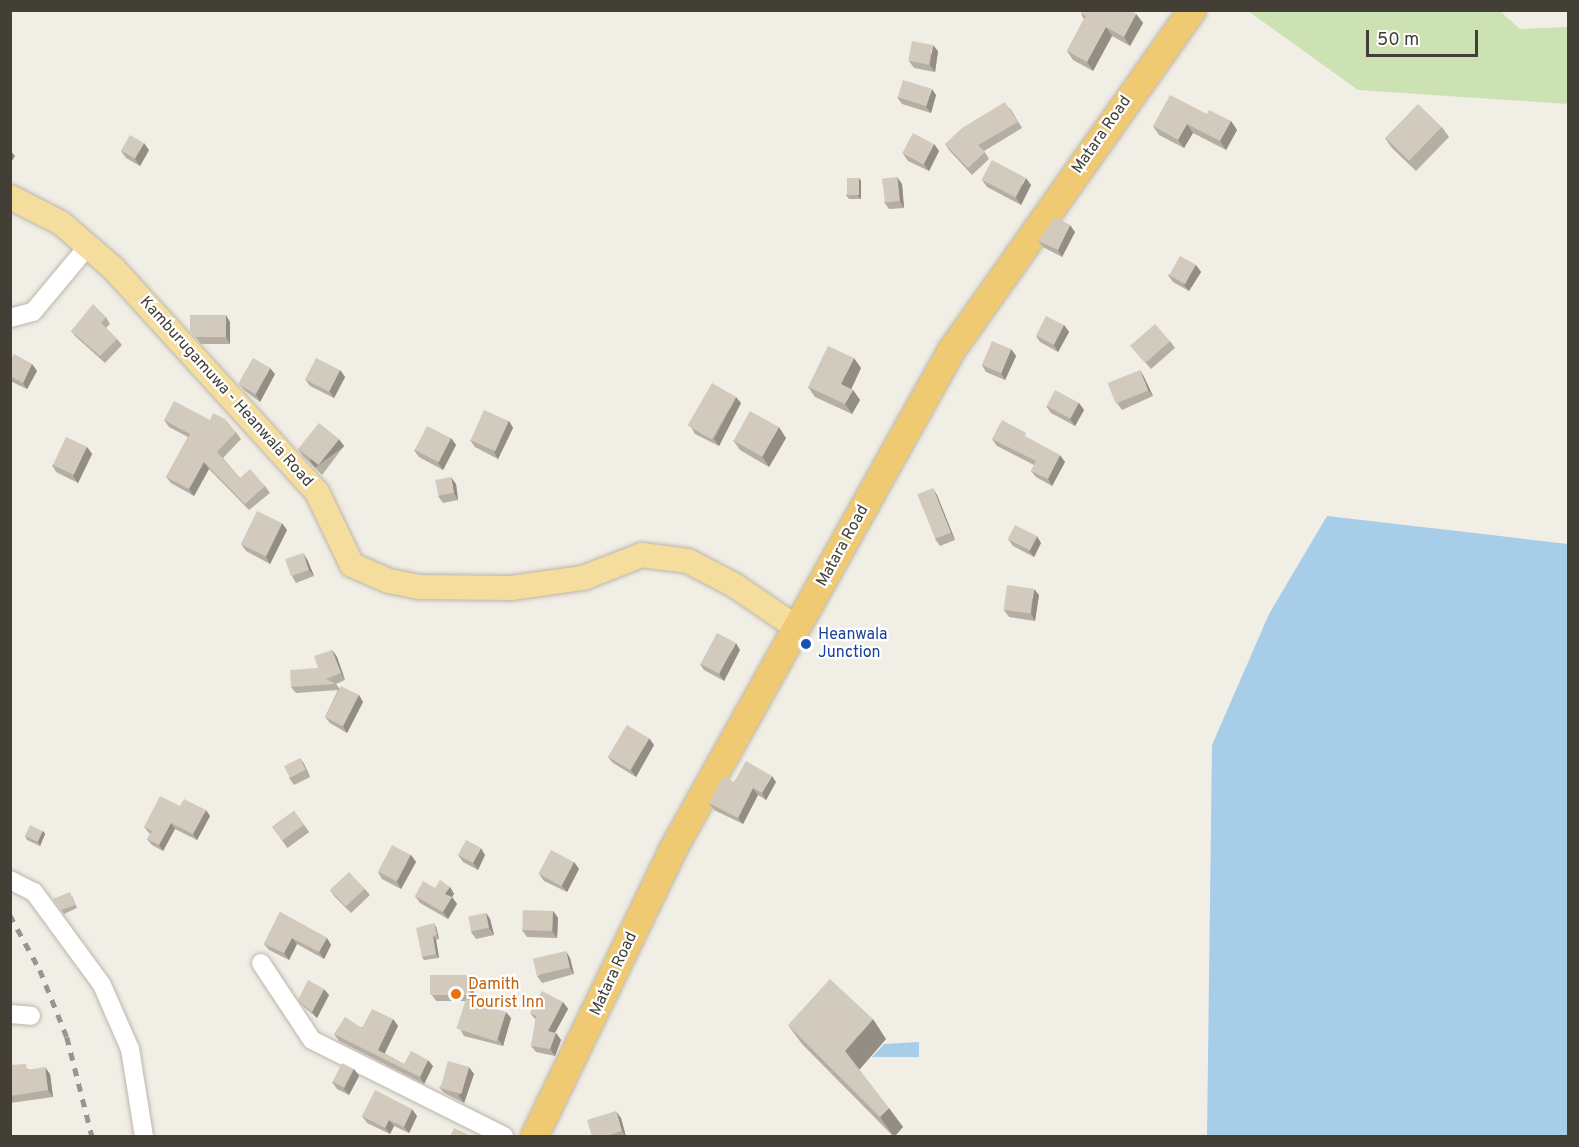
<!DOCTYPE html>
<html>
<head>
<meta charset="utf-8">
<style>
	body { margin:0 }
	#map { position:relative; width:1579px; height:1147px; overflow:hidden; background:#f1eee6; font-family:Overpass,sans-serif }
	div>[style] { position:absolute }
	.green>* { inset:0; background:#cce2b3 }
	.water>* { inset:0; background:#a8cde9 }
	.roads { filter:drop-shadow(0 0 2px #bcb6aa) drop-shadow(0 0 2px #bcb6aa) }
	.minor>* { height:18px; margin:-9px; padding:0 9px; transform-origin:9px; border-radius:9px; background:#fff }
	.major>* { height:24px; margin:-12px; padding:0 12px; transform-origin:12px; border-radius:12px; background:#f4dd9d }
	.highway>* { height:27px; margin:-13.5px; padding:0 13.5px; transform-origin:13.5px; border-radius:13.5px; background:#f0c973 }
	.rail>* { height:4.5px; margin-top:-2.25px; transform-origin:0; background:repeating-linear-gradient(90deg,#959595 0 8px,transparent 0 16px) }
	.wall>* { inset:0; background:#b5aea3; transform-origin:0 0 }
	.shaded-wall>* { inset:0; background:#938d84; transform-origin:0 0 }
	.building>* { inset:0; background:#d2cabd; transform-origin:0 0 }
	.dots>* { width:16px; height:16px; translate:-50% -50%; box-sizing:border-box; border:3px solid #fff; border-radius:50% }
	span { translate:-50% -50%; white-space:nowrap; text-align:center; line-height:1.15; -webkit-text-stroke:4.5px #fff; paint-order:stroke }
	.street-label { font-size:16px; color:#443f36 }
	.transit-label { font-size:16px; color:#164399 }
	.left { translate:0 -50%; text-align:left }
	.food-label { font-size:16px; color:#c56008 }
	.frame { position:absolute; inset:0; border:12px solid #443f36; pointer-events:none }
	.scale { position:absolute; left:1366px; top:30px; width:112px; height:27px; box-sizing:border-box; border:3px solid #443f36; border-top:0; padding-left:8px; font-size:18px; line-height:21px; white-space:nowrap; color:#443f36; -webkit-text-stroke:4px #fff; paint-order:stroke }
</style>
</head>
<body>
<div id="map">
	<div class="green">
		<div style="clip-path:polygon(1248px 11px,1500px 11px,1520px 29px,1568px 27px,1568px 104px,1358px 90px)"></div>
	</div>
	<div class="water">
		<div style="clip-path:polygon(1327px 516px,1568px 544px,1568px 1136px,1207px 1136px,1212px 745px,1269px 614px)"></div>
		<div style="clip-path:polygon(919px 1042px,919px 1057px,872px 1057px,884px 1044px)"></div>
	</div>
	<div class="roads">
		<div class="minor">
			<div style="left:10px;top:318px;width:24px;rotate:-15deg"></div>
			<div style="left:33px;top:312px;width:86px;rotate:-50.2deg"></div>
			<div style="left:10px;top:880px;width:27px;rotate:27deg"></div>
			<div style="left:34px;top:892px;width:115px;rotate:53.8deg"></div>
			<div style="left:102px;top:985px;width:70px;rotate:66.4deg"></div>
			<div style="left:130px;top:1049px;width:88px;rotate:80.9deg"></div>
			<div style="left:261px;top:963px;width:92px;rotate:56.5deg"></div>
			<div style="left:312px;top:1040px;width:215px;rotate:26.6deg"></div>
			<div style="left:10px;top:1014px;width:21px;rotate:5deg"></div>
		</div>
		<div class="major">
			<div style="left:10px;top:197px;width:57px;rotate:27deg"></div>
			<div style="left:61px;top:223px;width:69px;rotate:40.9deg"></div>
			<div style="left:113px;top:268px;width:303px;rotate:47.7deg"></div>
			<div style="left:317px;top:492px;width:81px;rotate:64.4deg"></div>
			<div style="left:352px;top:565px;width:40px;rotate:23.4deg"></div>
			<div style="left:389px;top:581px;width:31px;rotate:11deg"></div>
			<div style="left:419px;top:587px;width:92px;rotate:0.6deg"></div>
			<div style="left:511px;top:588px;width:73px;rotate:-7.9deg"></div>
			<div style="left:583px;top:578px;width:63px;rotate:-21.3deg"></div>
			<div style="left:642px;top:555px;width:46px;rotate:7.4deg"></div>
			<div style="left:688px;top:561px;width:52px;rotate:27.6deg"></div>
			<div style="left:734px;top:585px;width:76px;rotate:34.3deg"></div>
		</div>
		<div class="highway">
			<div style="left:534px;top:1136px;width:320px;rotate:-64.2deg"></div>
			<div style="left:673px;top:848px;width:570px;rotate:-60.83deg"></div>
			<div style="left:951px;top:350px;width:417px;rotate:-54.7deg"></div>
		</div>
	</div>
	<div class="rail">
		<div style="left:10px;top:915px;width:63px;rotate:61.4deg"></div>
		<div style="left:40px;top:970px;width:72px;rotate:68.1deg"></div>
		<div style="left:67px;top:1037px;width:102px;rotate:75.8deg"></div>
	</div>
	<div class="wall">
		<div style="clip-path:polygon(1081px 14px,1136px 14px,1143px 23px,1130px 46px,1112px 36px,1093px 71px,1073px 60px,1067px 51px,1084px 19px)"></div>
		<div style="clip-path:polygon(938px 51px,935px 72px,914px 68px,909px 61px)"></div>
		<div style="clip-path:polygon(936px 95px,931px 113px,902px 104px,897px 97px)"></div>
		<div style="clip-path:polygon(1010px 108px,1022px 128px,984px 151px,989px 159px,972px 175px,949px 150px,945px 144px)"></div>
		<div style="clip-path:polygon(1207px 114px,1231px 121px,1237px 130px,1226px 150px,1193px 133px,1184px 148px,1159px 135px,1153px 126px)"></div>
		<div style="clip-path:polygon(1442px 127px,1449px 137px,1416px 171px,1392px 148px,1385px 138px)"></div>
		<div style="clip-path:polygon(934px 144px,939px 151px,929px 171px,908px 161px,903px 154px)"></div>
		<div style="clip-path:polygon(149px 150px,140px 166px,126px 158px,121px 151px)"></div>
		<div style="clip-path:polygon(859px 178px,861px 181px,861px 199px,849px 199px,846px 195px)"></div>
		<div style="clip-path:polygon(982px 180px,1031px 185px,1021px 205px,987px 187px)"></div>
		<div style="clip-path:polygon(902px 184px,904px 208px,889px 209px,884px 202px)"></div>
		<div style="clip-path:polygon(1075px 232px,1062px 257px,1043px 247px,1038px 241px)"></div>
		<div style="clip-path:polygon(1196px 265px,1201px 272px,1189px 291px,1173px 282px,1168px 275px)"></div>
		<div style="clip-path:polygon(106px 317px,110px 324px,106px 328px,117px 339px,122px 345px,105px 363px,76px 337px,71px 331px)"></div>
		<div style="clip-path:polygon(230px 322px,230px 344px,201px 344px,190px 330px)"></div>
		<div style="clip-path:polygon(1064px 325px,1069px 332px,1058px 352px,1040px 342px,1036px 336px)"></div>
		<div style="clip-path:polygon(1170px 341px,1175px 348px,1151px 369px,1130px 345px)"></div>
		<div style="clip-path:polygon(1011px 349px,1016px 356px,1005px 380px,986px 372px,982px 365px)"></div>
		<div style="clip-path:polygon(10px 360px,32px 364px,37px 371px,27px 389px,10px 381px)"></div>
		<div style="clip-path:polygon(861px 368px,851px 389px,853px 390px,860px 400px,852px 414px,815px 397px,808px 387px)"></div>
		<div style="clip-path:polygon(340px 370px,345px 377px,334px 398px,310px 386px,305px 379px)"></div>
		<div style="clip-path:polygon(1140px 370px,1144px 377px,1153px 396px,1122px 410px,1117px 403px)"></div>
		<div style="clip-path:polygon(275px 374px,260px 402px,244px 390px,239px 384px)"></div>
		<div style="clip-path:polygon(741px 403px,719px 446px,695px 434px,691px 427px)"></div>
		<div style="clip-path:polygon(1079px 403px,1084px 410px,1075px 426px,1051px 413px,1046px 406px)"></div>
		<div style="clip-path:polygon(164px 420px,210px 420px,236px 432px,241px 439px,223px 458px,240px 478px,265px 486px,270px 493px,249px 510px,209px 469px,194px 496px,171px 483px,166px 477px,188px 437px,169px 427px)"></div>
		<div style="clip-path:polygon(509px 421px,513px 428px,498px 459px,475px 447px,470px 440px)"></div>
		<div style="clip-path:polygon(451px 438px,456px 445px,443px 470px,419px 457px,414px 450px)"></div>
		<div style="clip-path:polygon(786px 438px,769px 467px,740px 450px,733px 440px)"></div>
		<div style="clip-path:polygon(992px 439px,1031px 440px,1065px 462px,1052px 486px,1036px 477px,1031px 471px,1034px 465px,997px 446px)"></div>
		<div style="clip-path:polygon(344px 446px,322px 475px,303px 456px,298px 449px)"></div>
		<div style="clip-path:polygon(87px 447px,92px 454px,78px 483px,56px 472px,52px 465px)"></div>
		<div style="clip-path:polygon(456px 484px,458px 500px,443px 503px,438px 496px)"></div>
		<div style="clip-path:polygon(937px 495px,955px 540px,940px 546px,935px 539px)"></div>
		<div style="clip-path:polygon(287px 530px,270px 564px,246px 551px,241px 544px)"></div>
		<div style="clip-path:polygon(1008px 539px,1041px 543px,1034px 557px,1013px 546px)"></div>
		<div style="clip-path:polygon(307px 559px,314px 576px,296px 583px,292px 576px)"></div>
		<div style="clip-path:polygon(1039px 595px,1035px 621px,1009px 617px,1004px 610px)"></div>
		<div style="clip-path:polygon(332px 650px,337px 657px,345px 680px,336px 684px,339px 688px,359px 695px,363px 702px,347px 733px,330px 723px,325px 717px,338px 690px,296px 693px,291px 687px,318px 668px)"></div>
		<div style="clip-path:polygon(740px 650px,724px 681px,704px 670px,700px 664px)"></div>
		<div style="clip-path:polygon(654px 745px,636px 777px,613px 763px,608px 757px)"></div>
		<div style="clip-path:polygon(300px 758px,304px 764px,310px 777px,294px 785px,289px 778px)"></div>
		<div style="clip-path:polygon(734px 782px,776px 782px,766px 800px,758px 795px,743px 824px,714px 810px,709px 803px)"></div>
		<div style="clip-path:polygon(180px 806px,210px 816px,197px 840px,175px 829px,163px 851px,152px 845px,147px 839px,150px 834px,144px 827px)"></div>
		<div style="left:294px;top:811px;width:26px;height:27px;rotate:54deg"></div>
		<div style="clip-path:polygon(43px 831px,45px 834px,40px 846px,27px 840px,25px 836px)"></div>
		<div style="clip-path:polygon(411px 855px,416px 862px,401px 889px,382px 879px,378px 872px)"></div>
		<div style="clip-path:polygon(458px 855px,485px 855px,478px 870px,463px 862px)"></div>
		<div style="clip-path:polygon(574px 862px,579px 869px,567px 892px,544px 881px,539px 874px)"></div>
		<div style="clip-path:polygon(450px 887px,454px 894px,452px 897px,457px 904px,448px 919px,420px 903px,415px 896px,435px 888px)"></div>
		<div style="clip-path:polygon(365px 889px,370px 895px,351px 913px,335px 897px,330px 890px)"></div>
		<div style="clip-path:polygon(72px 896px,77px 908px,64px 914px,53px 899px)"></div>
		<div style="clip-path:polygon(553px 911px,558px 918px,557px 938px,527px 937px,522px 930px)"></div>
		<div style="clip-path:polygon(280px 912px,327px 938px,331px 945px,324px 959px,297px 944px,289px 960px,269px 950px,264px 944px)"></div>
		<div style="clip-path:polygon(486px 913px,490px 919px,494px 935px,476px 939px,471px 932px)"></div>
		<div style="clip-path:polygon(436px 927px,439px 939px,436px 940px,439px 958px,424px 960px,422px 957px)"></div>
		<div style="clip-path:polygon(570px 958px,574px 974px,542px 983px,537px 976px)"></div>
		<div style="clip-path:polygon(474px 981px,474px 1001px,473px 1001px,511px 1018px,503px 1046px,464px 1036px,460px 1029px,466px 1001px,436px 1001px,432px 995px)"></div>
		<div style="clip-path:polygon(329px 995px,317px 1018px,303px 1006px,298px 1000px)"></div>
		<div style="clip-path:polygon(563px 1002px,568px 1009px,555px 1033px,556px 1033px,561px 1040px,555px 1056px,536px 1052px,531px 1046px,536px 1020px,530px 1013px)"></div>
		<div style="clip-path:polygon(393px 1019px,398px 1026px,384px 1053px,404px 1064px,433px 1066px,424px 1084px,339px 1041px,334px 1034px)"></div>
		<div style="clip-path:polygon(788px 1025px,886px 1039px,859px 1070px,903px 1127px,894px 1137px,802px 1044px)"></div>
		<div style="clip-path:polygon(10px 1065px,50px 1074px,53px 1097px,10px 1103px)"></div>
		<div style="clip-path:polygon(354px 1069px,359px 1076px,349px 1095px,337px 1089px,332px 1082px)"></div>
		<div style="clip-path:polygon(474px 1074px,464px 1103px,444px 1093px,439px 1087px)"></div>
		<div style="clip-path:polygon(362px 1116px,417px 1116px,409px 1133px,394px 1126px,390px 1134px,367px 1123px)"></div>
		<div style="clip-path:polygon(621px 1118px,626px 1137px,592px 1137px)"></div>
	</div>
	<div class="shaded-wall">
		<div style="clip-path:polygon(1136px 14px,1143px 23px,1130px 46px,1124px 37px)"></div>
		<div style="clip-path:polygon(1106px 27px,1112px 36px,1093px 71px,1087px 62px)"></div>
		<div style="clip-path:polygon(933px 45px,938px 51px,935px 72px,930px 65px)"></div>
		<div style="clip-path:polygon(932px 89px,936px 95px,931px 113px,926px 107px)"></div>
		<div style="clip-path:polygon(1231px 121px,1237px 130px,1226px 150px,1220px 141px)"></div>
		<div style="clip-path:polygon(1187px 124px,1193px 133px,1184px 148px,1178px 140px)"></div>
		<div style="clip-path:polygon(144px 143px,149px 150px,140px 166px,135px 159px)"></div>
		<div style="clip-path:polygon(934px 144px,939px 151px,929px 171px,924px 164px)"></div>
		<div style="clip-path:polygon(10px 150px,15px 156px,10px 164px)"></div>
		<div style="clip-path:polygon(897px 177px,902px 184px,904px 208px,900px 201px)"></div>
		<div style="clip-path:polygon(859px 178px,861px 181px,861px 199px,858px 196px)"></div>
		<div style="clip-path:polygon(1026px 178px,1031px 185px,1021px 205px,1016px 198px)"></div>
		<div style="clip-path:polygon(1070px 225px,1075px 232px,1062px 257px,1058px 250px)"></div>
		<div style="clip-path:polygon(1196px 265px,1201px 272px,1189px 291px,1184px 285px)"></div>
		<div style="clip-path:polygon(226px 315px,230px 322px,230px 344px,226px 337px)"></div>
		<div style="clip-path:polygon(1064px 325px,1069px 332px,1058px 352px,1054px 345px)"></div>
		<div style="clip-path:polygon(1011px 349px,1016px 356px,1005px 380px,1001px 373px)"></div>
		<div style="clip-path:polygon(854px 358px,861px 368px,849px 394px,841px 384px)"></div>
		<div style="clip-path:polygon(32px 364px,37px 371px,27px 389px,23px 383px)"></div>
		<div style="clip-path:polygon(270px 368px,275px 374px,260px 402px,256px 395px)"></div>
		<div style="clip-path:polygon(340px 370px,345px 377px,334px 398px,329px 391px)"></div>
		<div style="clip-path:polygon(1140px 370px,1144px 377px,1153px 396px,1148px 390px)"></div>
		<div style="clip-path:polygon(853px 390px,860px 400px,852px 414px,845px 404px)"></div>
		<div style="clip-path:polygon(736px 397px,741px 403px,719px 446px,714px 439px)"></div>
		<div style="clip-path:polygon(1079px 403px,1084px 410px,1075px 426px,1070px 419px)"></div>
		<div style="clip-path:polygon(509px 421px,513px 428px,498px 459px,494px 452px)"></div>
		<div style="clip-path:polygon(779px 427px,786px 438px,769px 467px,762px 456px)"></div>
		<div style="clip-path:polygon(451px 438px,456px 445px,443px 470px,438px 463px)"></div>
		<div style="left:339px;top:439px;width:9px;height:36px;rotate:54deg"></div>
		<div style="clip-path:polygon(87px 447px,92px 454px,78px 483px,73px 476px)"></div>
		<div style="clip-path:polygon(1060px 455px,1065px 462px,1052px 486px,1048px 479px)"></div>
		<div style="clip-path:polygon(204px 462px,209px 469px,194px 496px,189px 489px)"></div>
		<div style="clip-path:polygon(451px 477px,456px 484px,458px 500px,454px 493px)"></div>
		<div style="clip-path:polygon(933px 488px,937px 495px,955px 540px,951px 533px)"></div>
		<div style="clip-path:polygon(282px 523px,287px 530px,270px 564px,266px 557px)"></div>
		<div style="clip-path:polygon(1037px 536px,1041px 543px,1034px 557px,1029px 551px)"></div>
		<div style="clip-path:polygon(303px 553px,307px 559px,314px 576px,309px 570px)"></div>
		<div style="clip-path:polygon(1034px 589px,1039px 595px,1035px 621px,1031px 614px)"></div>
		<div style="clip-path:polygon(736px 643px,740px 650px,724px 681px,719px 674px)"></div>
		<div style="clip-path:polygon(332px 650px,337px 657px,345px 680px,341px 673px)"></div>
		<div style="clip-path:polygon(359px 695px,363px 702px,347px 733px,343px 726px)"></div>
		<div style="clip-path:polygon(649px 738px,654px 745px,636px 777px,631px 770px)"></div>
		<div style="clip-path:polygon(300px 758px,304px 764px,310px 777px,306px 770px)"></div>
		<div style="clip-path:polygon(772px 776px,776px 782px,766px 800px,762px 793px)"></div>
		<div style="clip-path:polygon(753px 788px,758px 795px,743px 824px,738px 818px)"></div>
		<div style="clip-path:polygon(206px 810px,210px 816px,197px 840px,193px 834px)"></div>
		<div style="clip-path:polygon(171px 823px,175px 829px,163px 851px,159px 845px)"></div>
		<div style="clip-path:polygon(43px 831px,45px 834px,40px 846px,38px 842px)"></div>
		<div style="clip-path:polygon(481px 848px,485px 855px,478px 870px,473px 863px)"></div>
		<div style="clip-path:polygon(411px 855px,416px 862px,401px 889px,397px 882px)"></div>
		<div style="clip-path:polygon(574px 862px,579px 869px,567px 892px,562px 886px)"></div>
		<div style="clip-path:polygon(450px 887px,454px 894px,450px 900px,445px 894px)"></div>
		<div style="clip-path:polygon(452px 897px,457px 904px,448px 919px,443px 912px)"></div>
		<div style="clip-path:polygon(553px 911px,558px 918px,557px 938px,552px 931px)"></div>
		<div style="clip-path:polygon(486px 913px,490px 919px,494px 935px,489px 928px)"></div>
		<div style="clip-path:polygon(434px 923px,436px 927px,439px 939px,437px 935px)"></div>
		<div style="clip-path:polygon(433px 936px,436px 940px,439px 958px,436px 954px)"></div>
		<div style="clip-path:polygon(292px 938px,297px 944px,289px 960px,284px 953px)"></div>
		<div style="clip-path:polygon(327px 938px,331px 945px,324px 959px,319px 952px)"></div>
		<div style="clip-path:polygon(566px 951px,570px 958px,574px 974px,570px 968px)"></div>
		<div style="clip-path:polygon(470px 975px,474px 981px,474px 1001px,470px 995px)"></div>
		<div style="clip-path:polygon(324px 989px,329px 995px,317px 1018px,312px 1012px)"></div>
		<div style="clip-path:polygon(563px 1002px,568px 1009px,552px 1038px,548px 1031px)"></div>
		<div style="clip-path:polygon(506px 1012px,511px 1018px,503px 1046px,498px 1039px)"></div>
		<div style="clip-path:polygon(393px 1019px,398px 1026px,383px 1057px,378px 1050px)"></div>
		<div style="clip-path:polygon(873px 1019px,886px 1039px,859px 1070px,845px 1051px)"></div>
		<div style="clip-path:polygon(556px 1033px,561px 1040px,555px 1056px,550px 1049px)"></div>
		<div style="clip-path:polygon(428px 1060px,433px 1066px,424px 1084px,420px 1077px)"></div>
		<div style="clip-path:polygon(45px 1067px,50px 1074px,53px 1097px,48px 1090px)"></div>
		<div style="clip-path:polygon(469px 1067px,474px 1074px,464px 1103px,459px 1096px)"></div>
		<div style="clip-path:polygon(354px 1069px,359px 1076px,349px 1095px,344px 1089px)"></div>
		<div style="clip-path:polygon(889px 1108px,903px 1127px,894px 1137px,880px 1117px)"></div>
		<div style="clip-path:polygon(412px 1109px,417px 1116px,409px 1133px,404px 1127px)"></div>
		<div style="clip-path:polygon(616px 1111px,621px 1118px,626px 1137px,622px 1131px)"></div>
		<div style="clip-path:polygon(389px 1120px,394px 1126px,390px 1134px,385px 1128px)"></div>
	</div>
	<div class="building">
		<div style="clip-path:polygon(1082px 10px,1130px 10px,1136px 14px,1124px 37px,1106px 27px,1087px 62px,1067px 51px,1086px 16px,1081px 14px)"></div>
		<div style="left:912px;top:41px;width:21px;height:20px;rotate:11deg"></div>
		<div style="left:903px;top:80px;width:30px;height:18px;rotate:17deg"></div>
		<div style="clip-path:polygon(1170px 95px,1207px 114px,1209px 110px,1231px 121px,1220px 141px,1187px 124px,1178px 140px,1153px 126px)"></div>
		<div style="clip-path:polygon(1005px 102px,1018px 122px,978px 145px,985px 152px,968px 168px,945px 144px,962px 128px)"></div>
		<div style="left:1418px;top:104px;width:33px;height:47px;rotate:44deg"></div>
		<div style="left:913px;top:133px;width:24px;height:23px;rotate:28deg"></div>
		<div style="left:130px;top:135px;width:16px;height:18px;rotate:30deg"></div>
		<div style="left:992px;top:160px;width:38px;height:22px;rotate:28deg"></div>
		<div style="left:897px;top:177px;width:24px;height:15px;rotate:83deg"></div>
		<div style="left:847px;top:178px;width:12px;height:17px"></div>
		<div style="clip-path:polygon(1055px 217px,1070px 225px,1058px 250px,1038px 241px)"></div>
		<div style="left:1180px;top:256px;width:18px;height:22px;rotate:29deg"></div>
		<div style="clip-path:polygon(93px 304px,106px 317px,101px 323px,117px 339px,100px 356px,71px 331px)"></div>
		<div style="clip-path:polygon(190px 315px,226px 315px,226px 337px,196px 337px,190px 330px)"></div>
		<div style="left:1046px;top:316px;width:20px;height:22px;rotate:27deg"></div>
		<div style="left:1155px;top:324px;width:23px;height:33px;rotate:49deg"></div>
		<div style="left:992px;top:341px;width:21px;height:26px;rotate:23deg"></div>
		<div style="clip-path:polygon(828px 346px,854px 358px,841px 384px,853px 390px,845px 404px,808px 387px)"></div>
		<div style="clip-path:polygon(14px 354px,32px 364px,23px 383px,10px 376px,10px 360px)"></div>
		<div style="left:253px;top:358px;width:20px;height:30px;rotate:30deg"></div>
		<div style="left:316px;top:358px;width:27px;height:24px;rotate:27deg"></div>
		<div style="left:1140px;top:370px;width:22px;height:35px;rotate:68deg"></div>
		<div style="left:712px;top:383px;width:28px;height:49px;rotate:30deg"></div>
		<div style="left:1055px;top:390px;width:27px;height:18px;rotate:28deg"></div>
		<div style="clip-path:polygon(174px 401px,210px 420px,213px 413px,225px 419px,236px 432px,217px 452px,240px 478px,250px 469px,265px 486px,245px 504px,204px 462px,189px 489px,166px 477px,190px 434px,164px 420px)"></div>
		<div style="left:484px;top:410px;width:27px;height:33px;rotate:24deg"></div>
		<div style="left:750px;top:411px;width:33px;height:34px;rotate:29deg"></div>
		<div style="clip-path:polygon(1002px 420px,1026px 433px,1025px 436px,1060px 455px,1048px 479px,1031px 471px,1036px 461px,992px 439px)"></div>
		<div style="left:319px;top:423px;width:26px;height:33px;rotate:39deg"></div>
		<div style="left:427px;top:426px;width:27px;height:27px;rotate:27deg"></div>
		<div style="left:66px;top:437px;width:23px;height:31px;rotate:25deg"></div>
		<div style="left:451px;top:477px;width:16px;height:16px;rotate:79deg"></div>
		<div style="left:933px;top:488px;width:48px;height:17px;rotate:68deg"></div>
		<div style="left:257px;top:511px;width:28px;height:37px;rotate:26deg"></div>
		<div style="left:1015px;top:525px;width:25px;height:16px;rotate:27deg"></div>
		<div style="left:303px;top:553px;width:18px;height:19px;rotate:71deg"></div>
		<div style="left:1007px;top:585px;width:27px;height:25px;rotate:8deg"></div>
		<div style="left:717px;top:633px;width:21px;height:35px;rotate:28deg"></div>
		<div style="clip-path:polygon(332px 650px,341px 673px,326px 679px,336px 684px,291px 687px,290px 670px,318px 668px,314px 656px)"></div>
		<div style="left:341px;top:686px;width:20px;height:35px;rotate:27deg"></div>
		<div style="left:627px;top:725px;width:26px;height:37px;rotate:31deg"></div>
		<div style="left:300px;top:758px;width:13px;height:18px;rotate:63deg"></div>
		<div style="clip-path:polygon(746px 761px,772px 776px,762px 793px,753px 788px,738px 818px,709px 803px,723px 776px,734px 782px)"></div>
		<div style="clip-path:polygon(160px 796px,180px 806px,184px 799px,206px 810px,193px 834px,171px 823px,159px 845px,147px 839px,152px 831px,144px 827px)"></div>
		<div style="left:294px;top:811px;width:17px;height:27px;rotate:54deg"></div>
		<div style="left:30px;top:825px;width:14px;height:12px;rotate:25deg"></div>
		<div style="left:466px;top:840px;width:17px;height:17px;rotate:28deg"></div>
		<div style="left:392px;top:845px;width:21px;height:30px;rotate:28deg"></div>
		<div style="left:551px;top:850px;width:26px;height:27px;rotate:28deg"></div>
		<div style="left:349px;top:872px;width:23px;height:26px;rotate:47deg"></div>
		<div style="clip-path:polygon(440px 880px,450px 887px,445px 894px,452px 897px,443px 912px,415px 896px,423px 881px,435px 888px)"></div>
		<div style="clip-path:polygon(70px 892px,75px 905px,61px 910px,53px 899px)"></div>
		<div style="left:523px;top:910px;width:30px;height:20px;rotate:2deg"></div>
		<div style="clip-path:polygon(280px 912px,327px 938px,319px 952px,292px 938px,284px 953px,264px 944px)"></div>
		<div style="left:486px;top:913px;width:15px;height:18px;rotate:79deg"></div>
		<div style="clip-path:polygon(434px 923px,437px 935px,433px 936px,436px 954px,422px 957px,416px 928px)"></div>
		<div style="left:566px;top:951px;width:17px;height:34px;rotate:77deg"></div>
		<div style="left:430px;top:975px;width:40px;height:20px"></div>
		<div style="clip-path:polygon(830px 979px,873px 1019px,845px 1051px,889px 1108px,880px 1117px,788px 1025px)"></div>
		<div style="clip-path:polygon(308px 980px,324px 989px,312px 1012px,298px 1000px)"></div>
		<div style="clip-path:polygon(542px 991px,563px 1002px,548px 1031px,556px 1033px,550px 1049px,531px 1046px,536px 1016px,530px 1013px)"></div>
		<div style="left:466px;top:999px;width:42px;height:31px;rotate:18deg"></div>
		<div style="clip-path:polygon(372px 1009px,393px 1019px,378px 1050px,404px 1064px,411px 1051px,428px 1060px,420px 1077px,334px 1034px,345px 1017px,362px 1028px)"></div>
		<div style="left:448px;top:1061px;width:22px;height:28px;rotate:16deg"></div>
		<div style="left:342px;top:1063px;width:13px;height:21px;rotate:27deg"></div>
		<div style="clip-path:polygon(26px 1064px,27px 1070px,45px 1067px,48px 1090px,10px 1096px,10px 1065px)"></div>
		<div style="clip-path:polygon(375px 1090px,412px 1109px,404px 1127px,389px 1120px,385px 1128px,362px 1116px)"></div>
		<div style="clip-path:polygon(616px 1111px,622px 1131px,603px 1137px,592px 1137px,587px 1120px)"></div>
		<div style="clip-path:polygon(454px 1128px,473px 1137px,450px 1137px)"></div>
	</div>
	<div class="dots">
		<div style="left:806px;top:644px;background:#1a4fb4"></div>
		<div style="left:456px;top:994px;background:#e8710a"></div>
	</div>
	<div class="street-label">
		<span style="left:1102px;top:135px;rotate:-55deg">Matara Road</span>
		<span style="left:226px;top:392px;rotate:48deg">Kamburugamuwa - Heanwala Road</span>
		<span style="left:843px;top:546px;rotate:-61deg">Matara Road</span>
		<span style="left:614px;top:974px;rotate:-65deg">Matara Road</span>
	</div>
	<div class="transit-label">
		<span class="left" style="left:818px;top:644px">Heanwala<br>Junction</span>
	</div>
	<div class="food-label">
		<span class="left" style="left:468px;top:994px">Damith<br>Tourist Inn</span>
	</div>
	<div class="frame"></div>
	<div class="scale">50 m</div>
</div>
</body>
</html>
